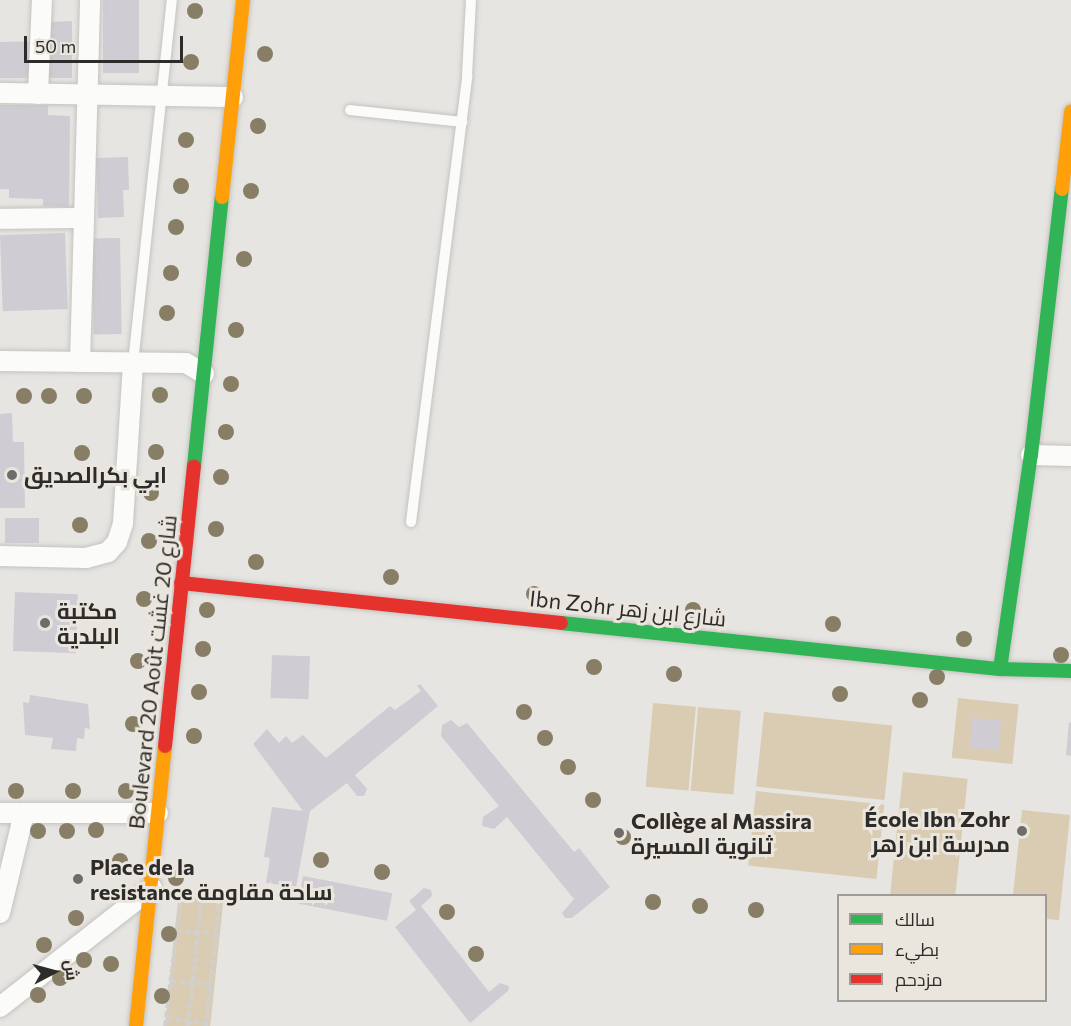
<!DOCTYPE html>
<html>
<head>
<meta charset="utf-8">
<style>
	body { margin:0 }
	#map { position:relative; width:1071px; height:1026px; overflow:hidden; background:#e7e5e1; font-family:Commissioner,Cairo,sans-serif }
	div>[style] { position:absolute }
	.green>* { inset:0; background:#daccb3; transform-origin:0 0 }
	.building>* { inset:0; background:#d0ccd4; transform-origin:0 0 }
	.path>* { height:4px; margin-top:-2px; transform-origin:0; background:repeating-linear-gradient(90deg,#d0d0cf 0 6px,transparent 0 9px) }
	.roads { filter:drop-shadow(0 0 2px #c4c3c0) drop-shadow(0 0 2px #c4c3c0) }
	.lane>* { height:10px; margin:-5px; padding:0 5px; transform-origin:5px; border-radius:5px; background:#fbfbfa }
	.street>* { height:20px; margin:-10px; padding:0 10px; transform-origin:10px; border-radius:10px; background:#fbfbfa }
	.fast>* { height:14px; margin:-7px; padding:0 7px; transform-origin:7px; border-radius:7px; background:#30b455 }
	.slow>* { height:14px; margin:-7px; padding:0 7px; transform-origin:7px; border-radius:7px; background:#ff9f0a }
	.jam>* { height:14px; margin:-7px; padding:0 7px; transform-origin:7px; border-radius:7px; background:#e5322d }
	.trees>* { width:16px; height:16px; margin:-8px; border-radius:50%; background:#887e65 }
	.dots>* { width:16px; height:16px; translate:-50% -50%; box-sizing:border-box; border:3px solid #eae6de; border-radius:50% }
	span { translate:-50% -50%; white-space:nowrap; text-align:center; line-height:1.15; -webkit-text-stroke:6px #eae6de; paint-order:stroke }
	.poi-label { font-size:22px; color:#2e2c2a; font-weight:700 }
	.left { translate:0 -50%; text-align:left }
	.right { translate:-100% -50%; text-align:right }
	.street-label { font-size:22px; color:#2e2c2a }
	.legend { position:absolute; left:837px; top:894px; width:210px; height:108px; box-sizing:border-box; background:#eae6de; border:2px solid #9f9c96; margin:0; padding:8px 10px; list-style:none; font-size:18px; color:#2e2c2a }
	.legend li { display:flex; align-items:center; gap:12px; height:30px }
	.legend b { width:30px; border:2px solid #9f9c96 }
	.north { position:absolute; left:24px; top:942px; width:60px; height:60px; -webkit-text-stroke:4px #eae6de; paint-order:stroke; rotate:84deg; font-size:16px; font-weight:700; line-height:24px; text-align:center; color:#2e2c2a }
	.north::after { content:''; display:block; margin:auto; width:21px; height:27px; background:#2e2c2a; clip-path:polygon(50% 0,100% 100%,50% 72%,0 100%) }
	.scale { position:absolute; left:24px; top:36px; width:159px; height:27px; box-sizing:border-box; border:3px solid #2e2c2a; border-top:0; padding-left:8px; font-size:18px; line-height:21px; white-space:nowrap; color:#2e2c2a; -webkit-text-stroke:4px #eae6de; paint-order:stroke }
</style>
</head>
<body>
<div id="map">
	<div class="green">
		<div style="left:958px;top:698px;width:61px;height:60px;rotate:6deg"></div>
		<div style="left:653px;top:703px;width:43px;height:84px;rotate:5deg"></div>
		<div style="left:698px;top:707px;width:43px;height:84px;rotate:5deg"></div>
		<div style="left:764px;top:712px;width:129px;height:75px;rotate:6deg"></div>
		<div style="left:903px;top:772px;width:65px;height:124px;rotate:6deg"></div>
		<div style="left:756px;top:791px;width:129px;height:75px;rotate:6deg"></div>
		<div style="clip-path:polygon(1022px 810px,1070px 815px,1059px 920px,1046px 919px,1046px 896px,1013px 895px)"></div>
		<div style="left:179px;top:892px;width:45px;height:135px;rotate:6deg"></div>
	</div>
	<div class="building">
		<div style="left:103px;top:0;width:36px;height:73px"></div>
		<div style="clip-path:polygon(72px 21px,72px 78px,0 78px,0 42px,50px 41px,49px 22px)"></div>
		<div style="clip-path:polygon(0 105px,48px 105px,48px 115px,70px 116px,69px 207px,43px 206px,43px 199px,9px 198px,9px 189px,0 189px)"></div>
		<div style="clip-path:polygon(128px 157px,129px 190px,123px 190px,124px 217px,98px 218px,96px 158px)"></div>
		<div style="left:65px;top:233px;width:76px;height:65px;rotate:88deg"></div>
		<div style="left:120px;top:238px;width:96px;height:28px;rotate:89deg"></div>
		<div style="clip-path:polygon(12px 413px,13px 442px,24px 442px,25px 508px,0 508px,0 414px)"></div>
		<div style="left:5px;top:518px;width:34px;height:25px"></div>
		<div style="left:15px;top:592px;width:63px;height:59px;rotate:2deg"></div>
		<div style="left:272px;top:655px;width:38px;height:43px;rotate:2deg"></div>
		<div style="clip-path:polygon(420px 684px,438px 706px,355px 775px,367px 789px,364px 796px,357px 796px,347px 783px,310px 811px,296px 887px,266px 883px,270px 858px,264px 857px,272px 807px,303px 811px,253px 744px,267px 729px,279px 743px,286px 736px,292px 743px,303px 735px,326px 758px,390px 706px,395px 710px,421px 691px,417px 686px)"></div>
		<div style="clip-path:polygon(30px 695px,88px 704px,90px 729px,85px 728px,84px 739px,77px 738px,76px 751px,51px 749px,53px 738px,25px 735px,23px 702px,29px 703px)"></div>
		<div style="left:972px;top:718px;width:29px;height:30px;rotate:4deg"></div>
		<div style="clip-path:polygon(451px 720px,459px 727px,467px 723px,574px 852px,579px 848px,610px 887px,572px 918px,565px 918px,562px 913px,574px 899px,507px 817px,494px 829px,482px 826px,483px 817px,499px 806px,441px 736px,442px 725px)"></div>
		<div style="clip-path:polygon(1069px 722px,1071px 723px,1071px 756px,1066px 755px)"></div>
		<div style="left:303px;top:876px;width:91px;height:28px;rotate:11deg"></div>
		<div style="clip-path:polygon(424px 888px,431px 890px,432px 896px,421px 906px,489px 992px,500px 983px,509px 986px,508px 991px,470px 1023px,395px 927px,416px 910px,409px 901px)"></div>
	</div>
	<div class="path">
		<div style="left:176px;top:931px;width:40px;rotate:2.9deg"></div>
		<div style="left:170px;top:981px;width:40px;rotate:4.3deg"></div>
		<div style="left:166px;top:1018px;width:43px;rotate:7.9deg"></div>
		<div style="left:165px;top:1026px;width:132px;rotate:-83deg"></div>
		<div style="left:181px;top:895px;width:39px;rotate:3deg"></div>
		<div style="left:220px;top:897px;width:130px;rotate:96.2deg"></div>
		<div style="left:188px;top:1026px;width:131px;rotate:-83.9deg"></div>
	</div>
	<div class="roads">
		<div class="lane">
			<div style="left:350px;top:110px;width:113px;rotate:6.1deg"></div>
			<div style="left:133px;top:363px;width:365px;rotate:-83.9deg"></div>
			<div style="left:411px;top:522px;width:450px;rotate:-82.8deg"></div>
			<div style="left:467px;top:76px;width:76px;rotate:-87deg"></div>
		</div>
		<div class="street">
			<div style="left:0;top:93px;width:233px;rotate:1deg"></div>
			<div style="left:38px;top:94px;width:94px;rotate:-87.6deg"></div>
			<div style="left:0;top:219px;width:84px;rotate:-0.7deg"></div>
			<div style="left:0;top:361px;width:186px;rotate:0.6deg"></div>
			<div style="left:186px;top:363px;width:21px;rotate:31deg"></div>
			<div style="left:80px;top:362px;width:362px;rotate:-88.4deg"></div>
			<div style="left:1031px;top:455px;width:40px;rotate:1.4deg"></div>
			<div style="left:0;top:556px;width:86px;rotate:1.3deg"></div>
			<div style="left:86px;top:558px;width:23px;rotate:-15deg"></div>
			<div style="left:108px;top:552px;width:13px;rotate:-48deg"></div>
			<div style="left:117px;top:542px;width:20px;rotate:-72deg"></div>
			<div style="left:123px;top:523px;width:160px;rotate:-86.4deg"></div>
			<div style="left:0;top:813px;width:158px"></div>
			<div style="left:0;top:913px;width:103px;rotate:-76.5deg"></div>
			<div style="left:0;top:1007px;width:193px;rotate:-38.1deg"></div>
		</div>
		<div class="fast">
			<div style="left:194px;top:466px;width:270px;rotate:-84.1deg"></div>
			<div style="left:561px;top:623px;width:441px;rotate:6deg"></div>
			<div style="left:1000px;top:669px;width:71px;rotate:1.6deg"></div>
			<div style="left:1000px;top:669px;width:216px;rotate:-81.8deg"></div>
			<div style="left:1031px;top:455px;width:268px;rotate:-83.4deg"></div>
		</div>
		<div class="slow">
			<div style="left:1062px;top:189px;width:78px;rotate:-83.3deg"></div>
			<div style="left:222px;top:197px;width:198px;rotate:-83.9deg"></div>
			<div style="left:136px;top:1026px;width:281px;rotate:-84.1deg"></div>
		</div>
		<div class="jam">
			<div style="left:181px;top:583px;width:382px;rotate:6deg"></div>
			<div style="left:165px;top:746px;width:281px;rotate:-84.1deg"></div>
		</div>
	</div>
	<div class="trees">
		<div style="left:195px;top:11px"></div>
		<div style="left:265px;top:54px"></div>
		<div style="left:191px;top:62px"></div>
		<div style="left:258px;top:126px"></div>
		<div style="left:186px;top:140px"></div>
		<div style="left:181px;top:186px"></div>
		<div style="left:251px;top:191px"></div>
		<div style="left:176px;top:227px"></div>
		<div style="left:244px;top:259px"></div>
		<div style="left:171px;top:273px"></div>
		<div style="left:167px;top:313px"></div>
		<div style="left:236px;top:330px"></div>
		<div style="left:231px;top:384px"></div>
		<div style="left:160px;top:395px"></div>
		<div style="left:24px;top:396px"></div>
		<div style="left:49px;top:396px"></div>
		<div style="left:84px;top:396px"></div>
		<div style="left:226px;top:432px"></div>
		<div style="left:156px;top:452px"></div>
		<div style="left:82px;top:453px"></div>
		<div style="left:221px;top:477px"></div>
		<div style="left:151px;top:493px"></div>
		<div style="left:80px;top:525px"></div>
		<div style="left:216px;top:529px"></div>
		<div style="left:149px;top:541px"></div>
		<div style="left:256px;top:562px"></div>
		<div style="left:391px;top:577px"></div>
		<div style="left:534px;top:594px"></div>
		<div style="left:144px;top:599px"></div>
		<div style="left:207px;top:610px"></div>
		<div style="left:693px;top:610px"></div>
		<div style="left:833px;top:624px"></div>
		<div style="left:964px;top:639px"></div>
		<div style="left:203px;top:649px"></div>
		<div style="left:1061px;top:655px"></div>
		<div style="left:138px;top:661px"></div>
		<div style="left:594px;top:667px"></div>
		<div style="left:674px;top:674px"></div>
		<div style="left:937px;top:677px"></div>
		<div style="left:199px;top:692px"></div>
		<div style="left:840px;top:694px"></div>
		<div style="left:920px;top:700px"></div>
		<div style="left:524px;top:712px"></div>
		<div style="left:133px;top:724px"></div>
		<div style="left:194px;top:736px"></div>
		<div style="left:545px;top:738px"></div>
		<div style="left:568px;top:767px"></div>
		<div style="left:16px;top:791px"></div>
		<div style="left:73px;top:791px"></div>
		<div style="left:126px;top:791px"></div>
		<div style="left:593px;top:800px"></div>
		<div style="left:96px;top:830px"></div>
		<div style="left:38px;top:831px"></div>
		<div style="left:67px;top:831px"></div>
		<div style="left:623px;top:837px"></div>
		<div style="left:321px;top:860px"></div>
		<div style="left:120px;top:861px"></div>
		<div style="left:382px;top:872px"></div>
		<div style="left:176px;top:878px"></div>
		<div style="left:653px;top:902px"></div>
		<div style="left:700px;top:906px"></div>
		<div style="left:756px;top:910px"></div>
		<div style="left:447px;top:912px"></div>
		<div style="left:76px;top:918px"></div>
		<div style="left:169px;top:934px"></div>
		<div style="left:44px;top:945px"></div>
		<div style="left:476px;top:954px"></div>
		<div style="left:84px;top:960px"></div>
		<div style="left:111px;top:964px"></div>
		<div style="left:60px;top:978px"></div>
		<div style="left:38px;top:995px"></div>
		<div style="left:162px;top:996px"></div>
	</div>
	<div class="dots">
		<div style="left:12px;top:475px;background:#6f6d6a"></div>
		<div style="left:45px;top:623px;background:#6f6d6a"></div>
		<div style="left:1022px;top:831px;background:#6f6d6a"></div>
		<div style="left:619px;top:833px;background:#6f6d6a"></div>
		<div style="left:78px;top:879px;background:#6f6d6a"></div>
	</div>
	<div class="poi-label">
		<span class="left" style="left:24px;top:475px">ابي بكرالصديق</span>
		<span class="left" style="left:57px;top:623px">مكتبة<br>البلدية</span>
		<span class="right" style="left:1010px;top:831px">École Ibn Zohr<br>مدرسة ابن زهر</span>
		<span class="left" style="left:631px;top:833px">Collège al Massira<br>ثانوية المسيرة</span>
		<span class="left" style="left:90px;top:879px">Place de la<br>resistance ساحة مقاومة</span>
	</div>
	<div class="street-label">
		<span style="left:628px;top:608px;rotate:6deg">Ibn Zohr شارع ابن زهر</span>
		<span style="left:152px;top:672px;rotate:-84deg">Boulevard 20 Août شارع 20 غشت</span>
	</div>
	<ul class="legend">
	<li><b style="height:8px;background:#30b455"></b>سالك</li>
	<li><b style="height:8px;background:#ff9f0a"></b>بطيء</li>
	<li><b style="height:8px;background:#e5322d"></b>مزدحم</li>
	</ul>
	<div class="north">ش</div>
	<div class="scale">50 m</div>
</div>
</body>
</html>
